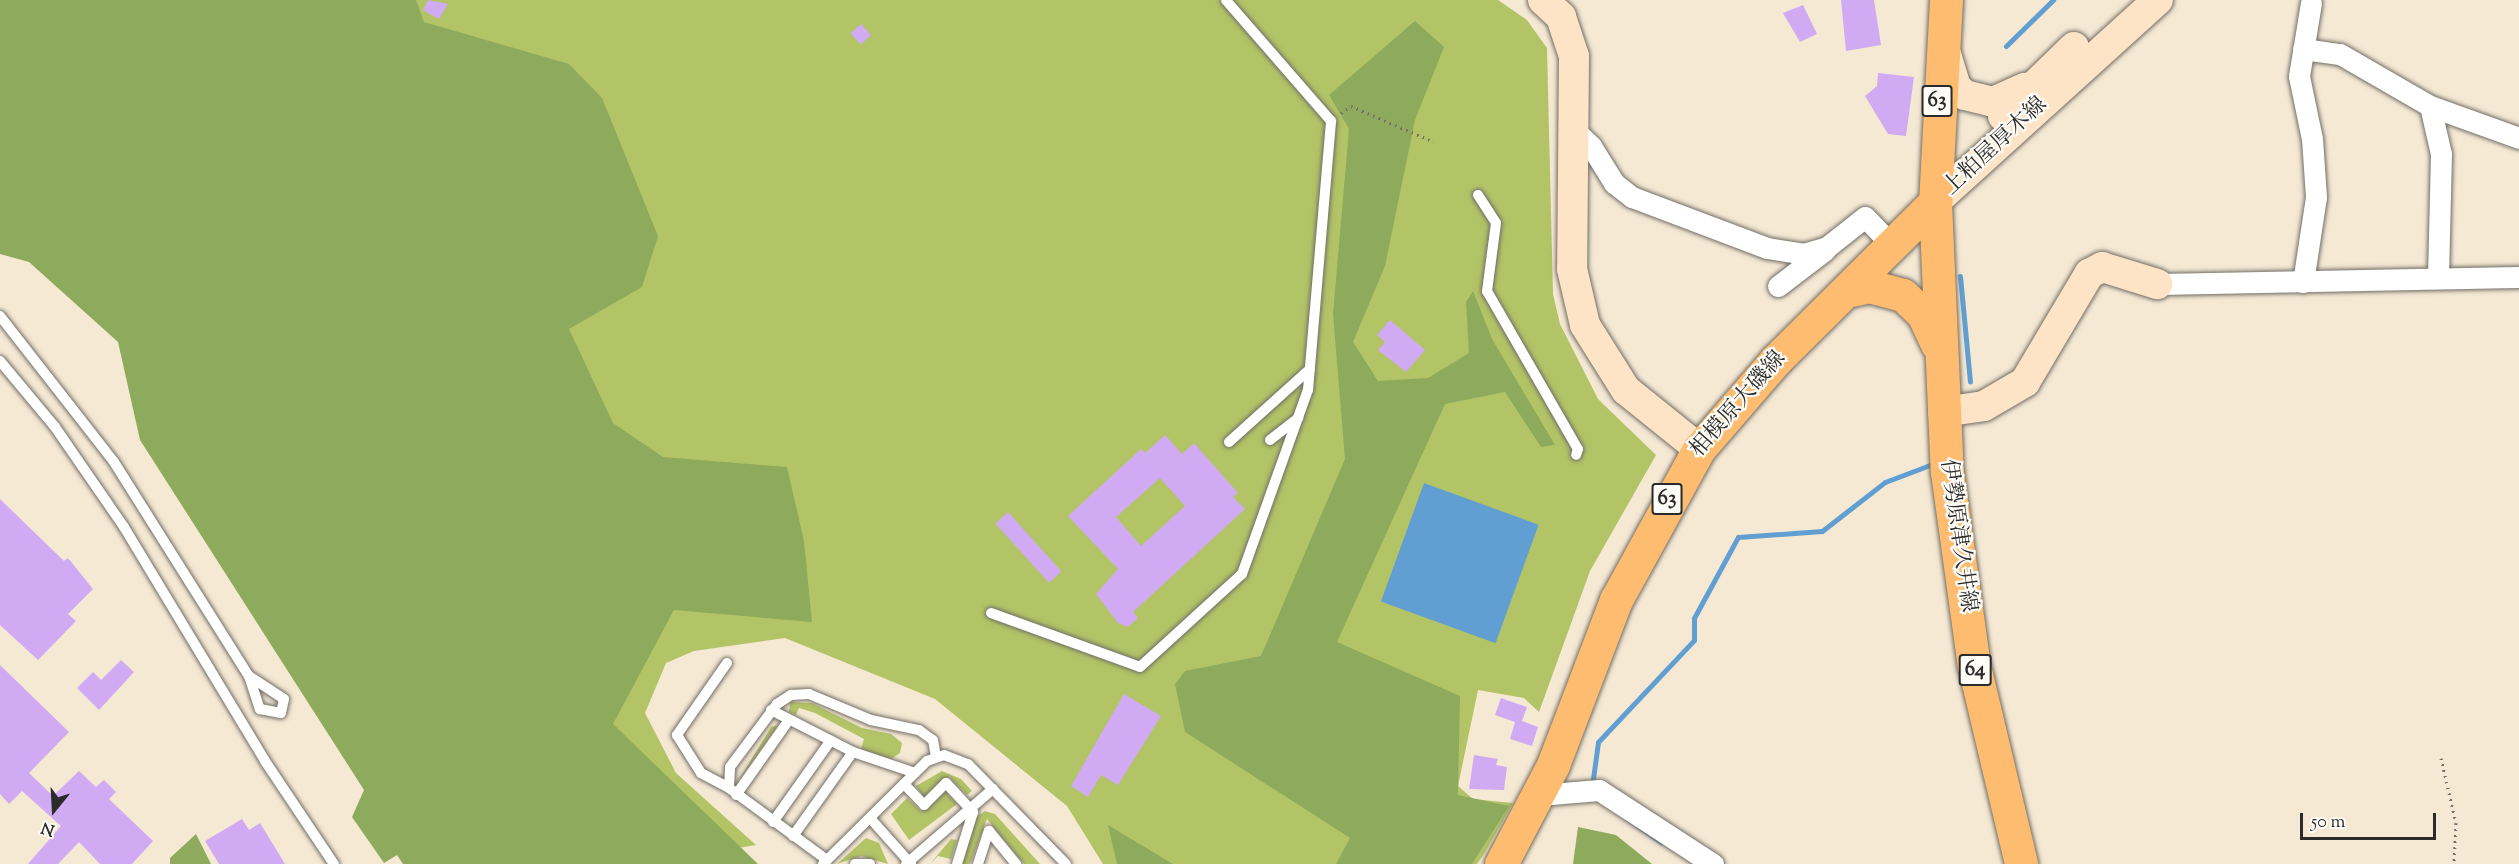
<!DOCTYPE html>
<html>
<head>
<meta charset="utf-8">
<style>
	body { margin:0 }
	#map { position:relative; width:2519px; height:864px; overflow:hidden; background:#f5e9d4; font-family:"Sorts Mill Goudy","Noto Serif JP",serif }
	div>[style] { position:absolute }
	.green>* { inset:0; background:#b3c467 }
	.forest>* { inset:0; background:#8eaa5c }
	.water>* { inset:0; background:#619fd2; transform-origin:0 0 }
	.stream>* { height:5px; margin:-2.5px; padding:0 2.5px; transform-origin:2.5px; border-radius:2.5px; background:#619fd2 }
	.building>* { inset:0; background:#d0aaf2; transform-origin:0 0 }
	.path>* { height:3px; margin-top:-1.5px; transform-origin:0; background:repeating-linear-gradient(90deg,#726e66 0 1.5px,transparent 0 6px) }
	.roads { filter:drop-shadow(0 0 2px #726e66) drop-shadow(0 0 2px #726e66) }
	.lane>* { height:10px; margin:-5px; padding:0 5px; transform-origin:5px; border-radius:5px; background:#fff }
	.street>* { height:21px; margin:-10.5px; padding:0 10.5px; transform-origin:10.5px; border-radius:10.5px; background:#fff }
	.secondary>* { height:30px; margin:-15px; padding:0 15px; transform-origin:15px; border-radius:15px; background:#fee4c6 }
	.primary>* { height:33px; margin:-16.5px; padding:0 16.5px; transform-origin:16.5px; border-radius:16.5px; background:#fdbc70 }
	span { translate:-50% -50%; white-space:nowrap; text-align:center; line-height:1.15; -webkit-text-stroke:4.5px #fdfcf7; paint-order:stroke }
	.shield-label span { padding:2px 4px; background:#fdfcf7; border:2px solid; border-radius:4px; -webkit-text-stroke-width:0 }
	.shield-label { font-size:21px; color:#2b2b2b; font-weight:700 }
	.street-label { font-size:22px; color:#2b2b2b }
	.north { position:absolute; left:24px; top:780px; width:60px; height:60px; -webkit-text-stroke:4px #fdfcf7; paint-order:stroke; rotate:198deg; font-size:16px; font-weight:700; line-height:24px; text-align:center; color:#2b2b2b }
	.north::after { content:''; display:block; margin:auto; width:21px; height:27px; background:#2b2b2b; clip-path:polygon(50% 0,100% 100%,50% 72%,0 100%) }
	.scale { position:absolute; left:2300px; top:813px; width:136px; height:27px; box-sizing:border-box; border:3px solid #2b2b2b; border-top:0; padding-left:8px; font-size:18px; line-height:21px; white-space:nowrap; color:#2b2b2b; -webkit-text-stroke:4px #fdfcf7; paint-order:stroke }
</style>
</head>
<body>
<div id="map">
	<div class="green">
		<div style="clip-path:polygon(99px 0,1498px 0,1527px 20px,1547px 48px,1553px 294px,1560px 324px,1598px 399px,1656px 455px,1590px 571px,1539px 712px,1524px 698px,1478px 690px,1458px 786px,1473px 799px,1513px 803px,1484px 854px,1477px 864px,1103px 864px,1067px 806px,935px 699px,785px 638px,694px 651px,666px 663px,645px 713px,676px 773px,756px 845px,702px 854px)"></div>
		<div style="clip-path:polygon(790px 702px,812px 703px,862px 728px,891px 734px,902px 743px,900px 753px,891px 759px,861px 749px,864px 739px,815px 713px,799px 708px,796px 715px,789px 712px)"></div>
		<div style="clip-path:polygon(778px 725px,739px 780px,771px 727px)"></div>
		<div style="clip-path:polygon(942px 771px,961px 779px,972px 791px,967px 795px,949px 777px,924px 797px,916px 786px)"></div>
		<div style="clip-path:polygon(945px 791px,957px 804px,909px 840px,891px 814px,907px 798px,921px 811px)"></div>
		<div style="clip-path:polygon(985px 811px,995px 814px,1040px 864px,1024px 864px,987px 819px,970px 864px,961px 864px,977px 817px)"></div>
		<div style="clip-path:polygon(866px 838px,879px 843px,888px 864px,861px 856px,837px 864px)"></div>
		<div style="clip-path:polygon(951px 839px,957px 840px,951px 859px,938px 856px,930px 864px)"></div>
	</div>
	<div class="forest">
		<div style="clip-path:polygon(0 0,416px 0,424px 22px,569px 64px,602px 98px,658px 236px,642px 287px,569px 329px,613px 423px,663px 457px,787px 467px,804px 541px,812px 622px,674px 610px,613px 724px,758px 864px,403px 864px,397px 855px,384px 863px,352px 817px,364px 790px,140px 440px,118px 342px,29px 262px,0 254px)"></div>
		<div style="clip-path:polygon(1415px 21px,1444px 47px,1415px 120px,1385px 266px,1353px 342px,1378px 381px,1428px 378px,1469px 353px,1466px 302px,1473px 291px,1492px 339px,1555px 445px,1541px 447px,1505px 392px,1445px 404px,1337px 642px,1460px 696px,1458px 795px,1509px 806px,1472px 864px,1336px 864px,1350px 838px,1185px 732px,1175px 684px,1185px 671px,1261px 656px,1345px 459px,1333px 314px,1349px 129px,1329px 95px)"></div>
		<div style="clip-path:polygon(1108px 825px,1173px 864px,1117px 864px)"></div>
		<div style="clip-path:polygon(1578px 827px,1616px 835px,1652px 864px,1573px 864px)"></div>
		<div style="clip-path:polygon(196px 834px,211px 864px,170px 864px,170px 858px)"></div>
	</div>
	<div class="water">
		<div style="left:1424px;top:483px;width:122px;height:126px;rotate:20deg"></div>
	</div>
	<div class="stream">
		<div style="left:2006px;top:46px;width:66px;rotate:-44.4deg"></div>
		<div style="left:1960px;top:276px;width:106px;rotate:84.6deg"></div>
		<div style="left:1592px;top:786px;width:44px;rotate:-82.2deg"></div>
		<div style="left:1598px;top:742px;width:140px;rotate:-46.7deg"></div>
		<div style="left:1694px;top:640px;width:22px;rotate:-90deg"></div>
		<div style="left:1694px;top:618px;width:92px;rotate:-61.5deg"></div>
		<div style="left:1738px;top:537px;width:84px;rotate:-4.1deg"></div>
		<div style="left:1822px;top:531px;width:80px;rotate:-37.9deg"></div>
		<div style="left:1885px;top:482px;width:48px;rotate:-20.7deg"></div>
		<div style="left:1625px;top:817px;width:44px;rotate:34.8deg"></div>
	</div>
	<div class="building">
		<div style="clip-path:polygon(428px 0,448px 4px,439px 19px,423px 10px)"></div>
		<div style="clip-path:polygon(1841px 0,1874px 0,1881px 45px,1846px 51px)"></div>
		<div style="clip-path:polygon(1803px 5px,1817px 34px,1800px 42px,1783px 13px)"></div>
		<div style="left:861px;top:24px;width:15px;height:14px;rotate:48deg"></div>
		<div style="clip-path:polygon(1878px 73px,1914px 77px,1906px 136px,1888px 134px,1865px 96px,1877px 86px)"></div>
		<div style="clip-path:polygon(1390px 320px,1425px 350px,1406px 372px,1378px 350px,1385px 342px,1377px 335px)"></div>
		<div style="clip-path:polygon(evenodd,1165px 435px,1182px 454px,1194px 443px,1238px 493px,1233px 497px,1245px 509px,1133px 612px,1138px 618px,1128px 627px,1118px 623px,1096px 594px,1118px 569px,1068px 516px,1141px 449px,1145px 453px,1165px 435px,1160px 478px,1185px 506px,1141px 546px,1116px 517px,1160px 478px)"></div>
		<div style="clip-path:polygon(0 499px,64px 561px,68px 558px,93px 589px,68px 614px,76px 621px,38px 660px,0 625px)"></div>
		<div style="left:1008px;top:512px;width:80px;height:17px;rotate:48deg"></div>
		<div style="clip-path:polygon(121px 660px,134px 672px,99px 710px,77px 688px,93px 672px,101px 680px)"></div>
		<div style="clip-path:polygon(0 665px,69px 732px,29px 773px,53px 796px,79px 771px,96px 787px,104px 780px,116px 792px,109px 799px,153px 841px,132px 864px,100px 864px,79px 842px,58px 864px,28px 864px,61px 826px,22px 791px,9px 804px,0 794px)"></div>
		<div style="clip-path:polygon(1124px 694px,1161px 716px,1118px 785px,1101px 775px,1088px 797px,1071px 786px)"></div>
		<div style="clip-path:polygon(1501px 698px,1527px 707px,1522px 721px,1538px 727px,1532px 746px,1510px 739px,1515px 722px,1495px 715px)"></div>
		<div style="clip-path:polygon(1474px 755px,1498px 759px,1496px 765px,1507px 767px,1504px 790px,1469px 789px)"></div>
		<div style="clip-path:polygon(242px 819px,249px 830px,260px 823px,285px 864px,219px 864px,205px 841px)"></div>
	</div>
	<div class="path">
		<div style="left:1341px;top:113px;width:12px;rotate:-35deg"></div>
		<div style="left:1351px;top:106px;width:90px;rotate:23.4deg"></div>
		<div style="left:2441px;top:758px;width:67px;rotate:77deg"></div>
		<div style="left:2456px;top:823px;width:41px;rotate:92.8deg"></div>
	</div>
	<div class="roads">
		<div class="lane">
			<div style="left:1478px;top:195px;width:33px;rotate:57deg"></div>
			<div style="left:1496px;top:223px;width:69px;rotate:97.5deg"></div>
			<div style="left:1487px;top:291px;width:182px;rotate:60.1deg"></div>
			<div style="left:1578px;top:449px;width:6px;rotate:108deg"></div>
			<div style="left:0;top:316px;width:185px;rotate:52deg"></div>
			<div style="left:114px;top:462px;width:253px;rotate:57.8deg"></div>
			<div style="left:249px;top:676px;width:35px;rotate:72deg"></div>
			<div style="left:260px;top:709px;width:21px;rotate:11deg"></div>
			<div style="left:281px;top:713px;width:14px;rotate:-78deg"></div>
			<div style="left:284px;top:699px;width:42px;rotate:-146.7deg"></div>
			<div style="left:0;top:361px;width:86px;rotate:50.2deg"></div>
			<div style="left:55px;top:427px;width:121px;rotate:55.4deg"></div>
			<div style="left:124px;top:527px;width:273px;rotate:58.9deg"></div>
			<div style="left:265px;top:761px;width:124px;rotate:56.2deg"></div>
			<div style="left:1270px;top:440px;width:36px;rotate:-38deg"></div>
			<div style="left:1229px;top:442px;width:109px;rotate:-42deg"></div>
			<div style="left:991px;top:613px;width:158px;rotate:19.9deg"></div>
			<div style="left:1140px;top:667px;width:138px;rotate:-42.4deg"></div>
			<div style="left:1242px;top:574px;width:195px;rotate:-70.3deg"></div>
			<div style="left:1308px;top:390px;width:270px;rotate:-85.1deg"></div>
			<div style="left:1331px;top:121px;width:160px;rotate:-131deg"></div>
			<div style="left:727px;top:663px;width:88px;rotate:124.8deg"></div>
			<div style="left:677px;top:735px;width:45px;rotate:57.7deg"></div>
			<div style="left:701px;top:773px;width:32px;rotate:28deg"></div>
			<div style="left:771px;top:710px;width:92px;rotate:27.1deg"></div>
			<div style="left:853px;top:752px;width:65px;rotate:18.7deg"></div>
			<div style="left:904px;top:784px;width:29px;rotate:46deg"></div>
			<div style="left:924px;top:805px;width:31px;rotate:-45deg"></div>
			<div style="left:946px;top:783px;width:40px;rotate:47deg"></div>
			<div style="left:973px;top:812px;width:54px;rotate:107.1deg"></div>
			<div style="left:736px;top:795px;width:92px;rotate:-54.8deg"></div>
			<div style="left:870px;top:818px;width:62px;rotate:48.3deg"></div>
			<div style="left:773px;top:822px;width:100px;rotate:-54.7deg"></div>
			<div style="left:793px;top:836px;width:103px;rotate:-54.5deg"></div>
			<div style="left:827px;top:860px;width:122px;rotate:-143.7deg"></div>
			<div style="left:729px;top:788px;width:21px;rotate:-87deg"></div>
			<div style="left:730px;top:767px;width:79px;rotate:-53.3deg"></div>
			<div style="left:777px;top:704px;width:17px;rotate:-33deg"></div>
			<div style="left:791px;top:695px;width:18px;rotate:-3deg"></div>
			<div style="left:809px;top:694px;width:67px;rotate:22.8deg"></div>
			<div style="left:871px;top:720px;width:49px;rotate:11.8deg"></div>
			<div style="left:919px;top:730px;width:17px;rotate:36deg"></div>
			<div style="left:933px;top:740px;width:17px;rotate:80deg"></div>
			<div style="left:823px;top:864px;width:146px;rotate:-44.7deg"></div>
			<div style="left:927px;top:761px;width:18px;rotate:-19deg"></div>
			<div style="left:944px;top:755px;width:26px;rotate:21deg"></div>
			<div style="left:968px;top:764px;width:140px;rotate:45.6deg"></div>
			<div style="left:855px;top:864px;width:15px"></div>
			<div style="left:906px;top:864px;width:115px;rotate:-40.8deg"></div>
			<div style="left:978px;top:864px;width:35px;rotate:-72deg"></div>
			<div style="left:989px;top:831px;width:43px;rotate:50.7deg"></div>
		</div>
		<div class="street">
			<div style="left:2303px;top:49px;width:37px;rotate:8deg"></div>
			<div style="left:2340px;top:54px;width:104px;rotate:30deg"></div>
			<div style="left:2430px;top:106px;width:49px;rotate:77.1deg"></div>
			<div style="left:2441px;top:154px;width:124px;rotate:91.4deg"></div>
			<div style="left:2430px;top:106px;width:95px;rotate:19.8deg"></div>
			<div style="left:1575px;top:131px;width:22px;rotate:43deg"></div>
			<div style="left:1591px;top:146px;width:44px;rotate:58.1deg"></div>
			<div style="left:1614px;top:183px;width:23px;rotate:38deg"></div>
			<div style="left:1632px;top:197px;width:144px;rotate:20.7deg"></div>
			<div style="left:1767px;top:248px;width:36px;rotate:9deg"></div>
			<div style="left:1803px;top:254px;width:25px;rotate:-16deg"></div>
			<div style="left:1827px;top:247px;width:48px;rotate:-38.3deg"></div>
			<div style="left:1865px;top:217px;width:40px;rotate:46deg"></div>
			<div style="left:2303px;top:282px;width:86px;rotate:-81.3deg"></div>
			<div style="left:2316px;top:197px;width:58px;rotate:-93.9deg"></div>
			<div style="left:2312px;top:139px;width:64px;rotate:-101.7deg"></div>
			<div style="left:2299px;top:76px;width:74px;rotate:-80.7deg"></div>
			<div style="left:2157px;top:284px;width:362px;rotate:-1.1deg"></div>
			<div style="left:1778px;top:286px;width:59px;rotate:-37.5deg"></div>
			<div style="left:1539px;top:795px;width:60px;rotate:-4.8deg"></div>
			<div style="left:1599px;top:790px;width:136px;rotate:33deg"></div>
		</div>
		<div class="secondary">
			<div style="left:1543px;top:0;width:25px;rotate:43deg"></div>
			<div style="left:1561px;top:17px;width:41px;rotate:71.6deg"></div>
			<div style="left:1574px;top:56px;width:213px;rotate:90.5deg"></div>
			<div style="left:1572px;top:269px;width:57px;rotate:76.9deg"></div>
			<div style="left:1585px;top:325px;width:77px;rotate:57.8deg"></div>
			<div style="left:1626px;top:390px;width:94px;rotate:38.9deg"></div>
			<div style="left:1945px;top:51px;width:38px;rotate:73deg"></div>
			<div style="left:1956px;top:87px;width:12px;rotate:42deg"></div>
			<div style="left:1965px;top:95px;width:29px;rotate:14deg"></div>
			<div style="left:1993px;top:102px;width:35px;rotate:-24deg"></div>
			<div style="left:2003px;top:116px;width:99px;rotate:-44.2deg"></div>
			<div style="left:1935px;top:202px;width:301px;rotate:-42.2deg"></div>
			<div style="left:1943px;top:412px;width:41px;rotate:-8.3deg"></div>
			<div style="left:1984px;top:406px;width:48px;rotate:-30.3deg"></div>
			<div style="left:2025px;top:382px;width:126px;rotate:-59.3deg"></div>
			<div style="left:2089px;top:274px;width:15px;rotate:-28deg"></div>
			<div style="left:2102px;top:267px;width:58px;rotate:17.2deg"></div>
		</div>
		<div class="primary">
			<div style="left:1946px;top:0;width:202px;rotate:93.1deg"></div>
			<div style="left:1935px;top:202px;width:270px;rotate:87.5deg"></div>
			<div style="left:1947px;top:472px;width:196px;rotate:82.1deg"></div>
			<div style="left:1974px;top:666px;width:204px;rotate:76.6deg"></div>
			<div style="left:1846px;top:291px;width:24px;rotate:-12deg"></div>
			<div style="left:1869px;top:286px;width:35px;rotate:15deg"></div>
			<div style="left:1903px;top:295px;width:28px;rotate:44deg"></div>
			<div style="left:1923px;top:314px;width:33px;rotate:65deg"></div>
			<div style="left:1501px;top:864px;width:112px;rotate:-62.3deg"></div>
			<div style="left:1553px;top:765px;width:177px;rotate:-69.1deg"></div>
			<div style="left:1616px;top:600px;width:172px;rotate:-61.2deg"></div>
			<div style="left:1699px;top:449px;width:116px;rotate:-49.2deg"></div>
			<div style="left:1775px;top:361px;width:226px;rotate:-44.8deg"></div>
		</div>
	</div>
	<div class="shield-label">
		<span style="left:1937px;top:101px">63</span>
		<span style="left:1667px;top:499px">63</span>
		<span style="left:1975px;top:670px">64</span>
	</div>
	<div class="street-label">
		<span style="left:1996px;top:147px;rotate:-43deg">上粕屋厚木線</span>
		<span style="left:1739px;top:405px;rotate:-49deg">相模原大磯線</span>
		<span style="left:1957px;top:536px;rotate:82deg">伊勢原津久井線</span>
	</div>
	<div class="north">N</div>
	<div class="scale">50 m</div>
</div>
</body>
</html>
